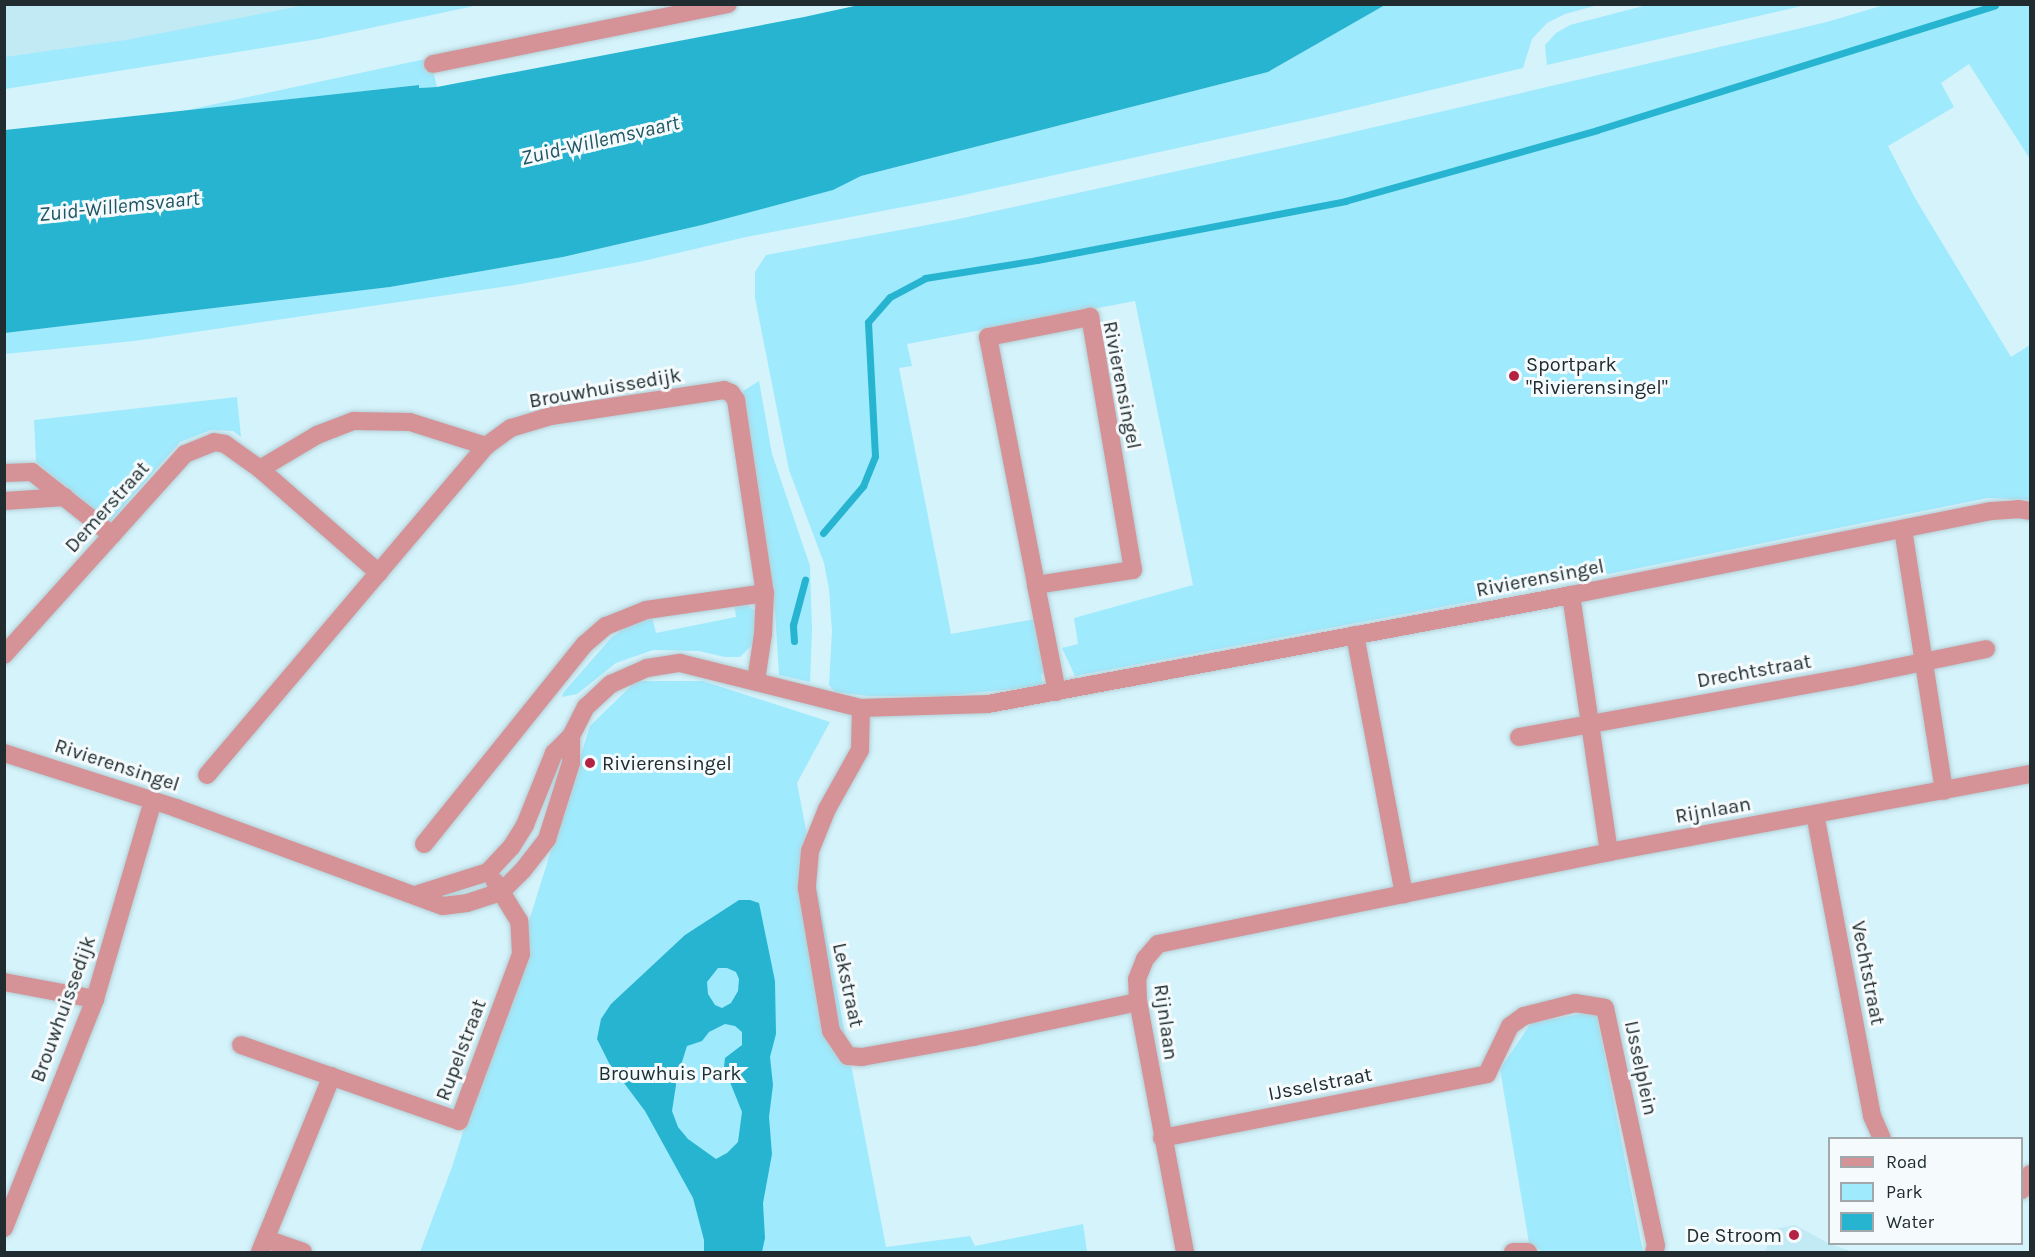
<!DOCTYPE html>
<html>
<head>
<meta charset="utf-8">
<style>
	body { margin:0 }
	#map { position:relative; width:2035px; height:1257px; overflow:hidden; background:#d5f3fb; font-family:Karla,sans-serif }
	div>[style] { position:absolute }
	.built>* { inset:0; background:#c2eaf4 }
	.green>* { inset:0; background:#9feafd }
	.water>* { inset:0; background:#27b4d0 }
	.stream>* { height:7px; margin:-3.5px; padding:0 3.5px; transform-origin:3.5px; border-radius:3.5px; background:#27b4d0 }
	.roads { filter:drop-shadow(0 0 2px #b4cfd6) drop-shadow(0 0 2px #b4cfd6) }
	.minor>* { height:18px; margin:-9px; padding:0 9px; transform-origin:9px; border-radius:9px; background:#d59397 }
	.dots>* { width:16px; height:16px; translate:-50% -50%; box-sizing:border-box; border:3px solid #f5fbfd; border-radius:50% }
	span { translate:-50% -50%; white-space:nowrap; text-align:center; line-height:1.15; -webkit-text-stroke:6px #f5fbfd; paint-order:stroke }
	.poi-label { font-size:20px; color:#202c2f }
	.left { translate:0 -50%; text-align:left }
	.right { translate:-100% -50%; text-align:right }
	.street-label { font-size:20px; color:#202c2f }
	.park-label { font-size:20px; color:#192f34 }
	.water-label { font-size:21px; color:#205663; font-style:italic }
	.frame { position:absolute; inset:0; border:6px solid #202c2f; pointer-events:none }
	.legend { position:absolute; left:1828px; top:1137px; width:195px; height:108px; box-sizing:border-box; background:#f5fbfd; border:2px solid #a0a8ab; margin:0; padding:8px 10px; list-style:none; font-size:18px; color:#202c2f }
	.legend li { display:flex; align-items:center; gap:12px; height:30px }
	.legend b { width:30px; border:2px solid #a0a8ab }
</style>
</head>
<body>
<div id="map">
	<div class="built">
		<div style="clip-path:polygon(5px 5px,344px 5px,5px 63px)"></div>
		<div style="clip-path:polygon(1795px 1225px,1830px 1244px,1853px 1252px,1765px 1252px,1774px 1229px)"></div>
	</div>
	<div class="green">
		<div style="clip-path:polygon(1651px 4px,1806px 4px,1806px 5px,1547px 65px,1545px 45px,1556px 33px,1570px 25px)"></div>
		<div style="clip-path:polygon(2028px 4px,2030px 8px,2030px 159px,1969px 64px,1941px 83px,1954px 107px,1888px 146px,1915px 198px,2011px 357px,2030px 345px,2030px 500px,1988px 498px,1484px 599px,1075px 676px,1062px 648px,1078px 644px,1074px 618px,1193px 585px,1135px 301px,907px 344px,912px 366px,899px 368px,951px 634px,1035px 619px,1047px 671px,1041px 675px,1043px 686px,945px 696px,868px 696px,835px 692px,829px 685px,832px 631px,829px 589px,824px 563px,789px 470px,755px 298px,755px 272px,766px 255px,954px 220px,1323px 139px,1827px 22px,1884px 5px)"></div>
		<div style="clip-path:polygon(306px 5px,479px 5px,318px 39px,5px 89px,5px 57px,126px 40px)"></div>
		<div style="clip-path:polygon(1385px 5px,1598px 5px,1565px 14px,1547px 23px,1532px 39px,1523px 68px,1318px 117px,950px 198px,746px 237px,639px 262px,515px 285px,134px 341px,5px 354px,4px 333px,390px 287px,563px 257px,702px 225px,832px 190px,861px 176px,1268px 72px)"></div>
		<div style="clip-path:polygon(430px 58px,437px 87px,419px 88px,418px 85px,183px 111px)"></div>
		<div style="clip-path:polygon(759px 381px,772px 454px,810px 566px,812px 630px,810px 682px,779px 675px,774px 595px,743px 391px)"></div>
		<div style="clip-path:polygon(237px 397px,241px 437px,233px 431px,211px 430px,180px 442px,110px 522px,36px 462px,34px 420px)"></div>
		<div style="clip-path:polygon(734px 603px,749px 606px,755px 611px,757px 620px,753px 644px,740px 657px,725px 657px,699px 651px,653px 650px,616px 663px,577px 694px,562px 697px,563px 693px,611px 638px,629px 625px,652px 617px,656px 633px,736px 617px)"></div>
		<div style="clip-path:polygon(636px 681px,703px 681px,830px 722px,797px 783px,886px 1247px,970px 1236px,975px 1246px,1083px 1224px,1087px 1252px,420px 1252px,452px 1167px,590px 726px)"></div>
		<div style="clip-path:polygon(1596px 1011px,1643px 1252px,1543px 1252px,1529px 1243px,1500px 1069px,1531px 1023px)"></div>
	</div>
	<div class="water">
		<div style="clip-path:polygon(859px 5px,1385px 5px,1268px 72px,861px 176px,833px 190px,702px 225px,563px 257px,390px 287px,5px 333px,5px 130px,419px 85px,419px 88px,437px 87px,804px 17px)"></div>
		<div style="clip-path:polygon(evenodd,739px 900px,750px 900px,759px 903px,775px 981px,776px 1034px,770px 1057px,773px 1085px,769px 1117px,772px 1154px,763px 1203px,765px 1238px,762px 1252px,704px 1252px,704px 1240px,693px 1198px,645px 1111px,609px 1063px,597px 1039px,601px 1019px,611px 1004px,685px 935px,739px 900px,718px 968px,727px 968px,736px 972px,739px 979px,738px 991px,731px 1003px,722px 1008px,715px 1005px,708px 994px,707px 982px,718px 968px,739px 900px,725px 1024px,735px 1026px,742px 1032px,742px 1045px,725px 1058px,724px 1067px,742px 1112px,738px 1142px,727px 1153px,716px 1159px,688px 1139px,678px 1127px,672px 1111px,676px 1085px,674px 1072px,682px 1062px,687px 1046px,702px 1041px,709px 1032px,725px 1024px)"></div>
	</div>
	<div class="stream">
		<div style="left:823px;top:533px;width:62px;rotate:-49.6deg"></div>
		<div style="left:863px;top:486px;width:32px;rotate:-68deg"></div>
		<div style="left:875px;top:456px;width:134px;rotate:-93deg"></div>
		<div style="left:868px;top:322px;width:33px;rotate:-49deg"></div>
		<div style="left:890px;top:297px;width:40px;rotate:-28deg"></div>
		<div style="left:925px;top:278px;width:113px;rotate:-9.1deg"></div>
		<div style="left:1037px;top:260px;width:314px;rotate:-10.8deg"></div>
		<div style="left:1345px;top:201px;width:262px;rotate:-15.7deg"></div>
		<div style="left:1597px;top:130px;width:417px;rotate:-17.4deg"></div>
		<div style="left:794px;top:641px;width:16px;rotate:-94deg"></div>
		<div style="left:793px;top:625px;width:47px;rotate:-75.1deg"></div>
	</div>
	<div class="roads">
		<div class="minor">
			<div style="left:433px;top:64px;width:301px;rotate:-11.5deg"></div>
			<div style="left:260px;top:469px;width:66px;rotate:-30.8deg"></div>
			<div style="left:317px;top:435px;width:40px;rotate:-21deg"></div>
			<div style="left:354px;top:421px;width:56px;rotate:1deg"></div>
			<div style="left:410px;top:422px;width:80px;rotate:17.5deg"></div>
			<div style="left:4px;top:473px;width:28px;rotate:-2deg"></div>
			<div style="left:32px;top:472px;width:102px;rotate:38.2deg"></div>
			<div style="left:4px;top:501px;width:61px;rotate:-3.8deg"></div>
			<div style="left:1903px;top:529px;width:265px;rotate:81.1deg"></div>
			<div style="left:1036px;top:585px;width:98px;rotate:-8.8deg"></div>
			<div style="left:1133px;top:570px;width:257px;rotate:-99.6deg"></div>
			<div style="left:1090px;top:317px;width:104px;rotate:168.9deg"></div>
			<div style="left:988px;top:337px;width:253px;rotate:79deg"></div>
			<div style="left:1036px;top:585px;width:109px;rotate:78.9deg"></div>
			<div style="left:1571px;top:595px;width:260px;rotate:81.6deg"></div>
			<div style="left:1355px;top:635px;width:264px;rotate:79.3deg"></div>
			<div style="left:4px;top:655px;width:270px;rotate:-48deg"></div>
			<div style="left:185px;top:454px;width:31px;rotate:-22deg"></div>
			<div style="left:214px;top:442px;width:11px;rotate:10deg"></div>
			<div style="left:225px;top:444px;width:43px;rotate:35.5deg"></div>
			<div style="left:260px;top:469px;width:158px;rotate:41.2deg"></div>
			<div style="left:861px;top:708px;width:42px;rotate:91.4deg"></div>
			<div style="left:860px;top:750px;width:68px;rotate:119.2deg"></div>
			<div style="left:827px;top:809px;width:45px;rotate:112deg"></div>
			<div style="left:810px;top:851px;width:38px;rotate:95deg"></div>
			<div style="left:807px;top:889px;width:144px;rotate:80.4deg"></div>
			<div style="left:831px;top:1031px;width:30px;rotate:56deg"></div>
			<div style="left:848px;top:1056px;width:14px;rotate:4deg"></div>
			<div style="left:862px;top:1057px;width:113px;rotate:-10.2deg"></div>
			<div style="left:973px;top:1037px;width:169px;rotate:-12deg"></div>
			<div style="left:1519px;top:737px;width:336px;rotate:-10.3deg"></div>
			<div style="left:1850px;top:677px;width:139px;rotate:-11.6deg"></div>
			<div style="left:4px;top:753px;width:181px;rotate:17.7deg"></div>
			<div style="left:176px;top:808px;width:284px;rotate:20.2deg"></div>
			<div style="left:443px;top:906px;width:24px;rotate:-7deg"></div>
			<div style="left:467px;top:903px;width:36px;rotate:-18deg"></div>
			<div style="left:501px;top:892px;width:31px;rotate:-45deg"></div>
			<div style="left:523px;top:870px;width:39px;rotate:-52deg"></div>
			<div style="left:547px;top:839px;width:80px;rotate:-72.5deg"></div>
			<div style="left:571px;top:763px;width:27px;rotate:-90deg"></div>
			<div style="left:207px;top:775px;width:431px;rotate:-49.7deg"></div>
			<div style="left:486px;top:446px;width:31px;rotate:-36deg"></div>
			<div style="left:511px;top:428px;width:42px;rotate:-16.7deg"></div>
			<div style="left:551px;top:416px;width:175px;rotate:-8.5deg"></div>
			<div style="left:724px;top:390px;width:8px;rotate:23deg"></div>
			<div style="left:731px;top:393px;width:9px;rotate:54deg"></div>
			<div style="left:736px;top:400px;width:195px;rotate:81.5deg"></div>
			<div style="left:765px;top:593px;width:41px;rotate:92.8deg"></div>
			<div style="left:763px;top:634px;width:48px;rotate:98.5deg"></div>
			<div style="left:1815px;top:814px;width:307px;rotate:79.3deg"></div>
			<div style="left:1872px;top:1116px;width:24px;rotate:66deg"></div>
			<div style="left:424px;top:844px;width:257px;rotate:-51.2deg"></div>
			<div style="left:585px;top:644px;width:28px;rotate:-41deg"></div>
			<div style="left:606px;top:626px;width:43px;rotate:-21.8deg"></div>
			<div style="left:646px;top:610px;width:120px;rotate:-8.1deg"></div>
			<div style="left:418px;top:894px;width:73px;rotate:-17.4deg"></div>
			<div style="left:488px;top:872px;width:35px;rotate:-47deg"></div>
			<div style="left:512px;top:846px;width:25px;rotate:-58deg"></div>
			<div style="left:525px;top:825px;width:78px;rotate:-68.1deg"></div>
			<div style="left:554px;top:753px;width:24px;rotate:-45deg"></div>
			<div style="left:571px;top:736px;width:33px;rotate:-63deg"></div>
			<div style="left:586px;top:707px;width:34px;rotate:-43deg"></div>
			<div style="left:611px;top:684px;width:39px;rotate:-24deg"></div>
			<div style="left:647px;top:668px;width:33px;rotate:-9deg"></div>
			<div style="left:680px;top:663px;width:187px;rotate:14deg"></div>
			<div style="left:861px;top:708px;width:127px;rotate:-1.8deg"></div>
			<div style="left:988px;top:704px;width:593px;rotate:-10.59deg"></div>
			<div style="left:1571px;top:595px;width:429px;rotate:-11.3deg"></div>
			<div style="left:1992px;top:511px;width:26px;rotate:-4deg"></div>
			<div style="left:2018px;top:509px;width:12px;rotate:9deg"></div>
			<div style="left:4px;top:982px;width:93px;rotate:10.6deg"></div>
			<div style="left:241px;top:1045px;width:231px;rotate:19.2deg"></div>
			<div style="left:459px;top:1121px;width:178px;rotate:-69.6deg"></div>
			<div style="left:521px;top:954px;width:33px;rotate:-93deg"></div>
			<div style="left:519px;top:921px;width:46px;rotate:-121.6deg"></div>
			<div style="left:1162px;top:1138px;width:331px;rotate:-11.1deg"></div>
			<div style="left:1487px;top:1074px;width:53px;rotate:-64.4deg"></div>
			<div style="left:1510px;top:1026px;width:17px;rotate:-36deg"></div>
			<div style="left:1524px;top:1016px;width:53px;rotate:-14.3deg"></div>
			<div style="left:1575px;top:1003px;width:30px;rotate:9deg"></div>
			<div style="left:1605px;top:1008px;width:243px;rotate:77.9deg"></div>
			<div style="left:1656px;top:1246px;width:6px;rotate:108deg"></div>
			<div style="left:2022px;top:1190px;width:18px;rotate:-63deg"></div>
			<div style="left:4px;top:1228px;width:246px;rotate:-68.3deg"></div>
			<div style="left:95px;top:999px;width:206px;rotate:-73.7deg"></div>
			<div style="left:266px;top:1239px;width:39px;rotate:19deg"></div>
			<div style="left:260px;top:1252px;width:190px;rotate:-67.8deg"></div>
			<div style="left:1185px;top:1252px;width:254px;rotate:-100.6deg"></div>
			<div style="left:1138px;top:1002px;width:23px;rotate:-92deg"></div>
			<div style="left:1137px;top:979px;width:22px;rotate:-68deg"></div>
			<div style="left:1145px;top:959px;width:20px;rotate:-49deg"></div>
			<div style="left:1158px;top:944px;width:460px;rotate:-11.5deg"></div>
			<div style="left:1609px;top:852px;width:428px;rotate:-10.5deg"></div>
			<div style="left:1513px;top:1252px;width:15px"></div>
		</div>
	</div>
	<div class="dots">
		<div style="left:1514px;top:376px;background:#b52344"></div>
		<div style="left:590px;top:763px;background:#b52344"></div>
		<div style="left:1794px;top:1235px;background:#b52344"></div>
	</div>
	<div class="poi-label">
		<span class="left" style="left:1526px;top:376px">Sportpark<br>"Rivierensingel"</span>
		<span class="left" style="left:602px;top:763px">Rivierensingel</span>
		<span class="right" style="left:1782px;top:1235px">De Stroom</span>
	</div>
	<div class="street-label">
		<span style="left:1122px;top:385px;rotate:79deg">Rivierensingel</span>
		<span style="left:605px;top:388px;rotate:-10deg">Brouwhuissedijk</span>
		<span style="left:107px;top:507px;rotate:-48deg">Demerstraat</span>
		<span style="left:1540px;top:578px;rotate:-11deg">Rivierensingel</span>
		<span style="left:1754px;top:671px;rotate:-10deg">Drechtstraat</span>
		<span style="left:117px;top:765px;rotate:18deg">Rivierensingel</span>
		<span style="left:1713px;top:810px;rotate:-10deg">Rijnlaan</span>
		<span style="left:1868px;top:973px;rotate:79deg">Vechtstraat</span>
		<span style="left:848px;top:985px;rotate:78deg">Lekstraat</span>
		<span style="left:63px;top:1009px;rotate:-70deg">Brouwhuissedijk</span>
		<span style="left:1166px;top:1022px;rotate:82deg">Rijnlaan</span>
		<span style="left:461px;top:1050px;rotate:-69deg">Rupelstraat</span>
		<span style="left:1641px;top:1068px;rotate:78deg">IJsselplein</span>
		<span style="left:1320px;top:1084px;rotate:-11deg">IJsselstraat</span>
	</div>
	<div class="park-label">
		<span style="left:670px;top:1073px">Brouwhuis Park</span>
	</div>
	<div class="water-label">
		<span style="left:600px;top:140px;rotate:-13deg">Zuid-Willemsvaart</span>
		<span style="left:119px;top:206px;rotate:-6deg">Zuid-Willemsvaart</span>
	</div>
	<div class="frame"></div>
	<ul class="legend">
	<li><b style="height:8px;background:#d59397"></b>Road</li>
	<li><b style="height:16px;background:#9feafd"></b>Park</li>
	<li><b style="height:16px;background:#27b4d0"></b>Water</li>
	</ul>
</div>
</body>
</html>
